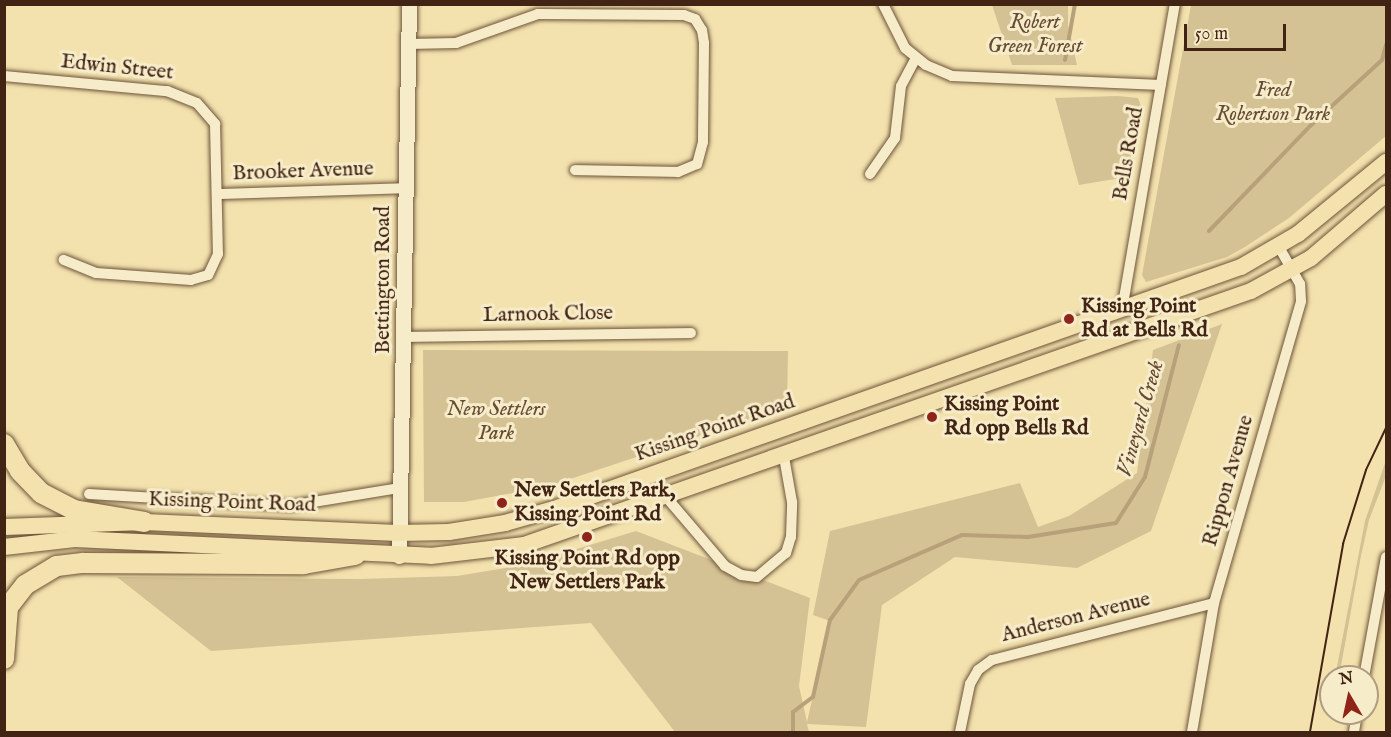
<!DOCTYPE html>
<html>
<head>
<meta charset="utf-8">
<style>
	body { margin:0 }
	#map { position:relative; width:1391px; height:737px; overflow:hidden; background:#f3e2ae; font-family:"IM FELL English",serif }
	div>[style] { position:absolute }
	.green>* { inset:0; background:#d5c294 }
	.stream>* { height:4px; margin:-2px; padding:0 2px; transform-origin:2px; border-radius:2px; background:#b7a17a }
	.roads { filter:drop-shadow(0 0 2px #6e543a) drop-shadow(0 0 2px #6e543a) }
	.street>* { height:10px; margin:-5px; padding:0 5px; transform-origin:5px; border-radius:5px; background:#f7ecca }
	.secondary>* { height:15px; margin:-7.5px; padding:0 7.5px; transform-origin:7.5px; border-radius:7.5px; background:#f7ecca }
	.primary>* { height:16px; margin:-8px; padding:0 8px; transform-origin:8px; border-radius:8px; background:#f3e2ae }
	.highway>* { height:20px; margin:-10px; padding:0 10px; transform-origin:10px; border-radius:10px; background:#f3e2ae }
	.tram>* { height:1.5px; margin:-0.75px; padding:0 0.75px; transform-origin:0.75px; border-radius:0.75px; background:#422414 }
	.dots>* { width:16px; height:16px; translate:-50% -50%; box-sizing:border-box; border:3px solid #f7ecca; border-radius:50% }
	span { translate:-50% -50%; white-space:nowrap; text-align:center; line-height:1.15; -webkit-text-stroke:6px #f7ecca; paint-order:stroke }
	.park-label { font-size:21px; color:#674c34; font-style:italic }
	.street-label { font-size:21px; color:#422414 }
	.poi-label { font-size:21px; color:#422414; font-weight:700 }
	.left { translate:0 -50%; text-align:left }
	.water-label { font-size:22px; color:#654a33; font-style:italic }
	.frame { position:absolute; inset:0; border:6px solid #422414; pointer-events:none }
	.north { position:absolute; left:1319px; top:665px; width:60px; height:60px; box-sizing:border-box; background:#f7ecca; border:2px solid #af9c81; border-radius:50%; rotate:351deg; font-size:16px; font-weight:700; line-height:24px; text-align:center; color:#422414 }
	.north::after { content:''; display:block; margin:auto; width:21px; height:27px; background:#8f2418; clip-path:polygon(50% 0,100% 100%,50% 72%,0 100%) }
	.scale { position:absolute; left:1184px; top:24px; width:102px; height:27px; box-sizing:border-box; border:3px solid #422414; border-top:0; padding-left:8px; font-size:18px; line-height:21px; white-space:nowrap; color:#422414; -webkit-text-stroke:4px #f7ecca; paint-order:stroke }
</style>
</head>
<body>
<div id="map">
	<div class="green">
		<div style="clip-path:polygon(992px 5px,1068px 5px,1068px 25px,1077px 65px,1012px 65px)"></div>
		<div style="clip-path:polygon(1191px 5px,1386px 5px,1386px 136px,1289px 218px,1245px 247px,1227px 257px,1146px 282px,1142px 275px)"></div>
		<div style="clip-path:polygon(1118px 96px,1138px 98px,1141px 106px,1127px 177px,1079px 185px,1055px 98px)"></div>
		<div style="clip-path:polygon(1222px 324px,1151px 531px,1077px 568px,955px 557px,882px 605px,866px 727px,807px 724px,809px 732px,675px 732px,591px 623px,211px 651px,117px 577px,360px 579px,457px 576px,524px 565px,636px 531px,810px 598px,799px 686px,807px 722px,830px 621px,813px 615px,830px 531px,1020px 483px,1038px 527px,1069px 516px,1137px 473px,1153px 350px)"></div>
		<div style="clip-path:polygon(423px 350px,788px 351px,787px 407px,546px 487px,464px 502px,424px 502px)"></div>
		<div style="clip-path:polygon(1386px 460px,1386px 476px,1369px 520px,1361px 556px,1339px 677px,1335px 677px,1365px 521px)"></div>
	</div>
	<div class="stream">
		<div style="left:1065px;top:60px;width:57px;rotate:-79.9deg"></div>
		<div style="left:1209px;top:231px;width:146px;rotate:-46.1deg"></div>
		<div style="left:1310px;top:126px;width:98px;rotate:-42.5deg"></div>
		<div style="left:1382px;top:60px;width:16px;rotate:-75deg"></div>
		<div style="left:793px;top:732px;width:20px;rotate:-90deg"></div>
		<div style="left:793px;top:712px;width:25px;rotate:-37deg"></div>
		<div style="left:813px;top:697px;width:79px;rotate:-77.6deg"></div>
		<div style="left:830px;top:620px;width:49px;rotate:-54.1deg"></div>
		<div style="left:859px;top:580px;width:112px;rotate:-23.6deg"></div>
		<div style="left:962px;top:535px;width:66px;rotate:1.7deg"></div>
		<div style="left:1028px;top:537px;width:89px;rotate:-9deg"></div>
		<div style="left:1116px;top:523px;width:54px;rotate:-57.8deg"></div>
		<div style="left:1145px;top:477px;width:136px;rotate:-75.6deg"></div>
	</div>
	<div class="roads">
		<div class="street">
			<div style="left:883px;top:4px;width:49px;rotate:63.4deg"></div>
			<div style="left:905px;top:48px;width:27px;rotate:39deg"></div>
			<div style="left:926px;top:65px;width:28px;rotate:23deg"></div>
			<div style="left:952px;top:76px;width:209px;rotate:2.5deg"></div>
			<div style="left:408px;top:44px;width:48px;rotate:-1.2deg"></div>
			<div style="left:456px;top:43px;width:87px;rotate:-19.5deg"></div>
			<div style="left:538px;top:14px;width:146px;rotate:0.4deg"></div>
			<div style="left:684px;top:15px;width:12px;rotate:20deg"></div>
			<div style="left:695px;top:19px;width:13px;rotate:58deg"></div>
			<div style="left:702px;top:30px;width:13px;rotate:81deg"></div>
			<div style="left:704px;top:43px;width:99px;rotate:90.6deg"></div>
			<div style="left:703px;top:142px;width:23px;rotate:105deg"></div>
			<div style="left:697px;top:164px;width:21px;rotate:157deg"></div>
			<div style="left:678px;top:172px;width:103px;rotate:-178.9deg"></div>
			<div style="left:4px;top:76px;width:164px;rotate:5.3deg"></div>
			<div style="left:167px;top:91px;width:32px;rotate:22deg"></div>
			<div style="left:197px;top:103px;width:28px;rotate:49deg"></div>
			<div style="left:215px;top:124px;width:130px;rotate:88.7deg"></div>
			<div style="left:218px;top:254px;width:23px;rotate:115deg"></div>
			<div style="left:208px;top:275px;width:18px;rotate:164deg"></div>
			<div style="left:191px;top:280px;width:95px;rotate:-175.8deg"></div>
			<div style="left:96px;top:273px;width:35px;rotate:-158deg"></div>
			<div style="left:870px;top:174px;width:44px;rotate:-55.2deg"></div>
			<div style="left:895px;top:138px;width:52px;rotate:-83.4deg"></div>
			<div style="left:901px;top:86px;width:32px;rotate:-62deg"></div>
			<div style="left:218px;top:194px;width:188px;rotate:-1.8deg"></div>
			<div style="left:1122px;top:310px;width:311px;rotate:-80.2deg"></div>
			<div style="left:405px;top:337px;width:286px;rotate:-0.8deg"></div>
			<div style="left:89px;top:494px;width:200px;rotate:3.4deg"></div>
			<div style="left:289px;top:506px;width:111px;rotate:-9.3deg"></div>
			<div style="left:667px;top:498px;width:89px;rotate:49.5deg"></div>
			<div style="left:725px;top:566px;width:18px;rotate:29deg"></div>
			<div style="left:741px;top:575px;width:16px;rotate:7deg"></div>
			<div style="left:757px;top:577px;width:38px;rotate:-40deg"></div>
			<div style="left:786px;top:553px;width:17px;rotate:-73deg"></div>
			<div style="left:791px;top:537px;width:35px;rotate:-88deg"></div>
			<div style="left:792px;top:502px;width:46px;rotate:-100.1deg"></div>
			<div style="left:1364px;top:677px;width:122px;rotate:-79.6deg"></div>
			<div style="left:960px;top:732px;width:49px;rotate:-78.2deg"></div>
			<div style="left:970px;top:684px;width:16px;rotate:-60deg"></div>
			<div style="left:978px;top:670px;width:17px;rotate:-36deg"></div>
			<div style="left:992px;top:660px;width:229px;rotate:-14.4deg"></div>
			<div style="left:1192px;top:732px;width:131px;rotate:-80.3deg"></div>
			<div style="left:1214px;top:603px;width:314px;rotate:-73.9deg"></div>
			<div style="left:1301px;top:301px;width:17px;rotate:-93deg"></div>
			<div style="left:1300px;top:284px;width:43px;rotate:-119.6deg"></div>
			<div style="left:1354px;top:732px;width:19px;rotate:-81deg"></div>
		</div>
		<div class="secondary">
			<div style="left:399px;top:556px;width:552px;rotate:-88.96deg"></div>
		</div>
		<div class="primary">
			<div style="left:4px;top:527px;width:140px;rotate:-2deg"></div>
			<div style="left:144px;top:522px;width:254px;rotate:2.5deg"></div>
			<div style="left:398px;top:533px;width:51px;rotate:-1.1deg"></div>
			<div style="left:449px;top:532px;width:57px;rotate:-9.1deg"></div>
			<div style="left:505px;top:523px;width:51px;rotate:-15.9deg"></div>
			<div style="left:554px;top:509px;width:728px;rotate:-19.41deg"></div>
			<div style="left:1241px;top:267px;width:66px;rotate:-30.1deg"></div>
			<div style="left:1298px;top:234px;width:114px;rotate:-39.3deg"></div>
			<div style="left:4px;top:547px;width:71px;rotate:-6.4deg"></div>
			<div style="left:75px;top:539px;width:356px;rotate:2.7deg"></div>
			<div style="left:431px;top:556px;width:94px;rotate:-6.7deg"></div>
			<div style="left:524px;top:545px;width:770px;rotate:-19.26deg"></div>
			<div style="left:1251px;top:291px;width:68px;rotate:-28.8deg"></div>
			<div style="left:1311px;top:258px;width:99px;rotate:-40.5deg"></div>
		</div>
		<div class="highway">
			<div style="left:4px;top:444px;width:31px;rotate:59deg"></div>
			<div style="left:20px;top:471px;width:30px;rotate:46deg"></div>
			<div style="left:41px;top:493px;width:37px;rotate:27deg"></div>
			<div style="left:74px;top:510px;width:71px;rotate:9.7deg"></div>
			<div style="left:4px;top:659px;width:52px;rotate:-85.6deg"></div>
			<div style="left:8px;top:607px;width:28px;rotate:-52deg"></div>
			<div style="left:25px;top:585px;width:37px;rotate:-31deg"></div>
			<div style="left:57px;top:566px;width:26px;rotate:-7deg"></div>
			<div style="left:83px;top:563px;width:221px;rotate:0.3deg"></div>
			<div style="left:304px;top:564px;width:52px;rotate:-10deg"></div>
		</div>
	</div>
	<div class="tram">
		<div style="left:1310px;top:732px;width:191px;rotate:-80deg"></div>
		<div style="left:1343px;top:544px;width:77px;rotate:-72.7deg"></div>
		<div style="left:1366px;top:470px;width:47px;rotate:-64.5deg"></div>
	</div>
	<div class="dots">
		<div style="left:1069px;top:319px;background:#8f2418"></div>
		<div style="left:932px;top:417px;background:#8f2418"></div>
		<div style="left:502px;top:503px;background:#8f2418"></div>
		<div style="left:587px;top:537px;background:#8f2418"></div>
	</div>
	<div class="park-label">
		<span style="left:1035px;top:35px">Robert<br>Green Forest</span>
		<span style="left:1273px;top:103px">Fred<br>Robertson Park</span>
		<span style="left:496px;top:422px">New Settlers<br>Park</span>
	</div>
	<div class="street-label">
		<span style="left:117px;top:68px;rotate:6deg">Edwin Street</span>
		<span style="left:1129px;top:154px;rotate:-80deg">Bells Road</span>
		<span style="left:303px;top:172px;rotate:-2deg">Brooker Avenue</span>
		<span style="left:384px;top:280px;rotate:-90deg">Bettington Road</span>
		<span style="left:548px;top:315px;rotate:-1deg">Larnook Close</span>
		<span style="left:715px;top:429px;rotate:-19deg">Kissing Point Road</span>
		<span style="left:1229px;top:481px;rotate:-74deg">Rippon Avenue</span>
		<span style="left:232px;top:503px;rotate:2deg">Kissing Point Road</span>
		<span style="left:1076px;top:618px;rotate:-14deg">Anderson Avenue</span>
	</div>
	<div class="poi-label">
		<span class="left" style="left:1081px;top:319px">Kissing Point<br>Rd at Bells Rd</span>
		<span class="left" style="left:944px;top:417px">Kissing Point<br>Rd opp Bells Rd</span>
		<span class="left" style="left:514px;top:503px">New Settlers Park,<br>Kissing Point Rd</span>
		<span style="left:587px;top:571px">Kissing Point Rd opp<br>New Settlers Park</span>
	</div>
	<div class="water-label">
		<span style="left:1141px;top:419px;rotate:-74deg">Vineyard Creek</span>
	</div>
	<div class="frame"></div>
	<div class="north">N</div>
	<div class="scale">50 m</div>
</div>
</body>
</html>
